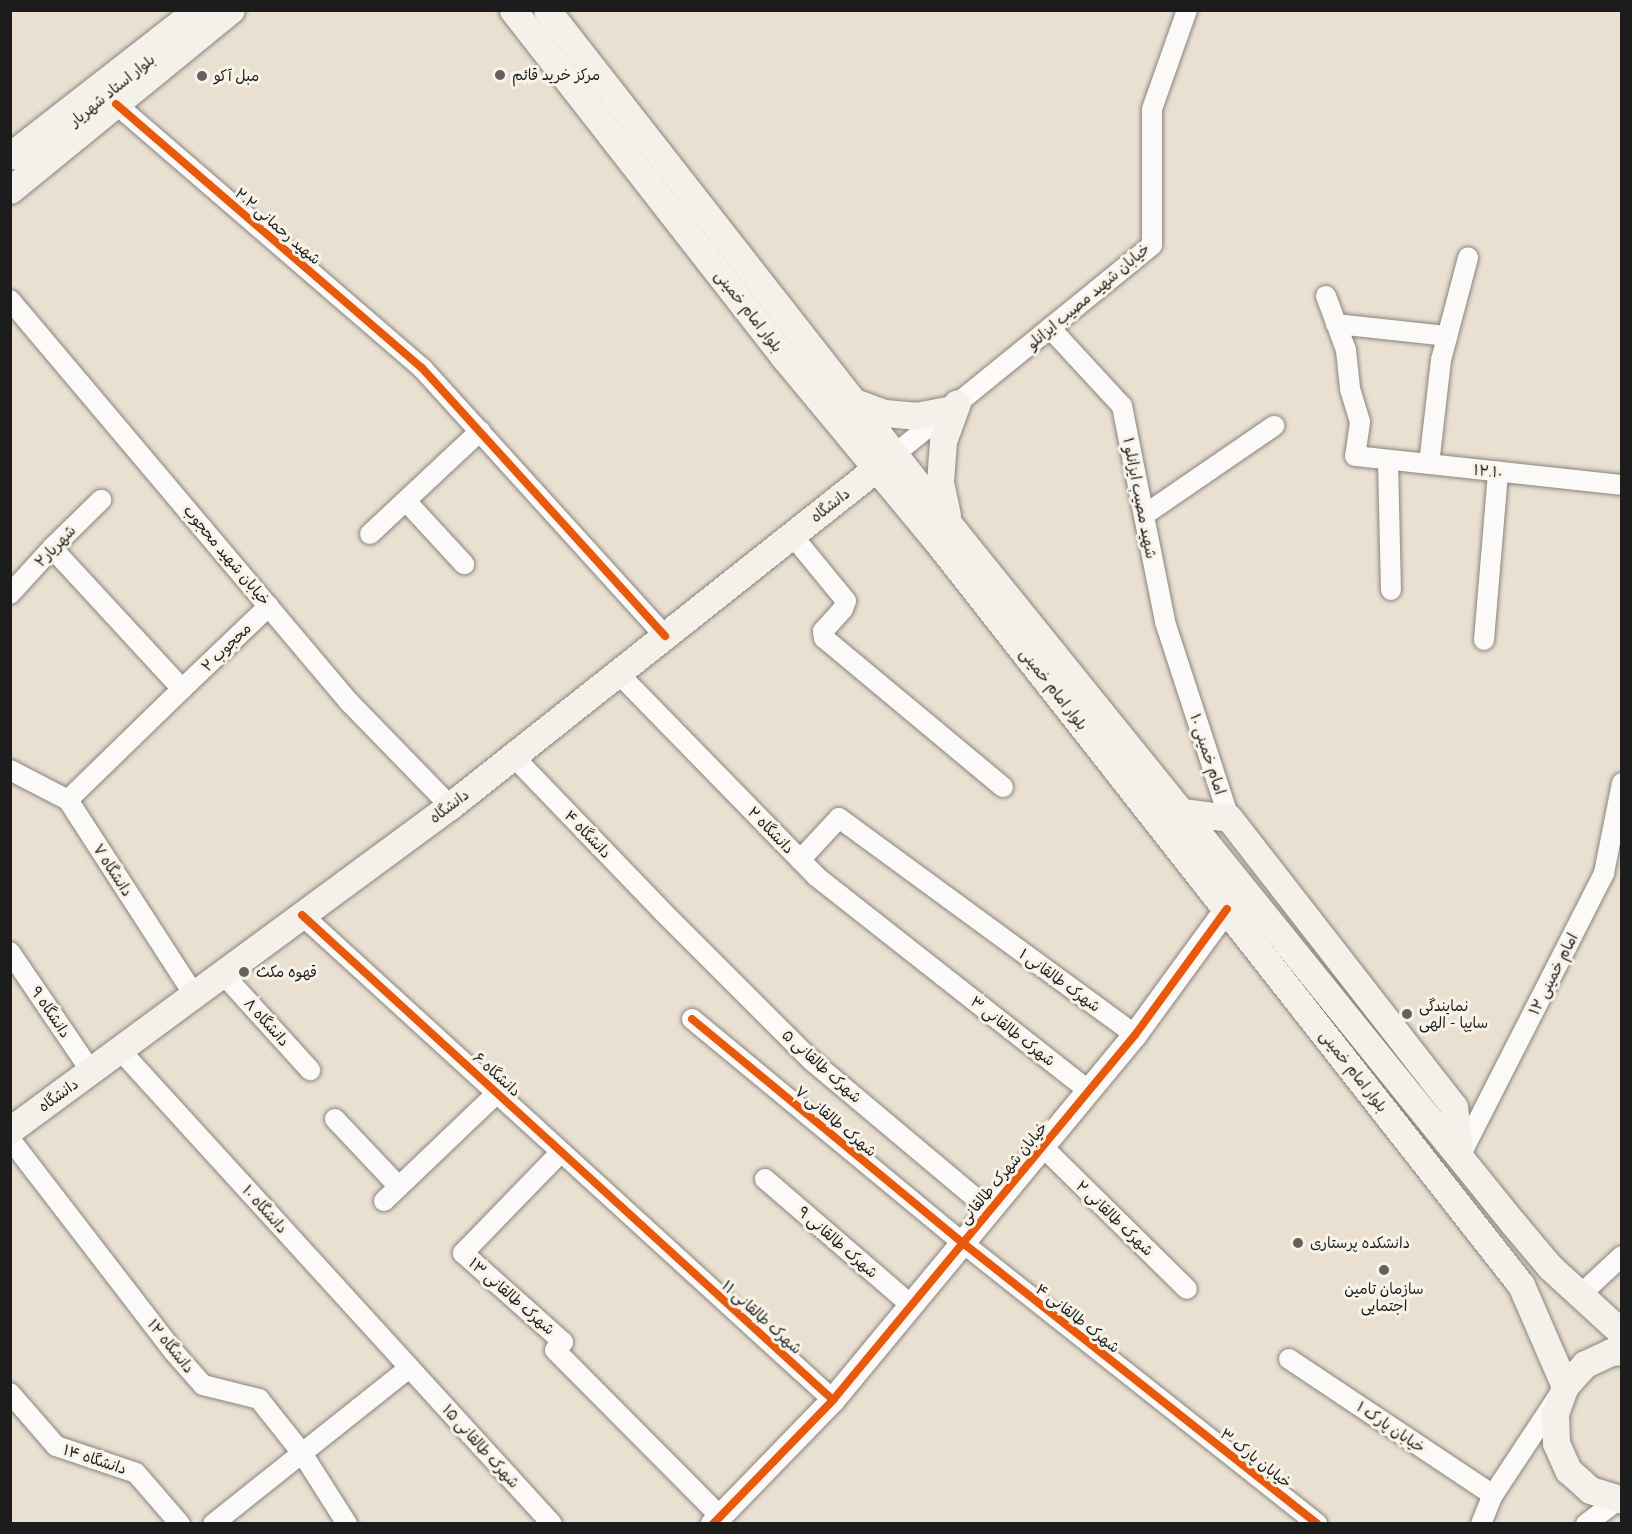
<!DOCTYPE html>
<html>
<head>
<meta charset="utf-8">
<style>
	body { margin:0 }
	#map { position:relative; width:1632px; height:1534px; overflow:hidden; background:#e9e0d2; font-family:Delius,"Playpen Sans Arabic",sans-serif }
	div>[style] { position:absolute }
	.roads { filter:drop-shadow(0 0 2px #89847d) drop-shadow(0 0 2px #89847d) }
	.minor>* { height:20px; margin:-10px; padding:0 10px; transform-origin:10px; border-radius:10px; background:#fcfaf8 }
	.tertiary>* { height:24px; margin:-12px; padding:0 12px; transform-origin:12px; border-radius:12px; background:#fcfaf8 }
	.secondary>* { height:27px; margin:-13.5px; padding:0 13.5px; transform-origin:13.5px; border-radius:13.5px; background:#f4f0ea }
	.cycleway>* { height:8px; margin:-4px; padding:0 4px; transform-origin:4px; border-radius:4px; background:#e8590c }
	.dots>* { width:16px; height:16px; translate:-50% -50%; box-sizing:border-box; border:3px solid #f7f3e8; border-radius:50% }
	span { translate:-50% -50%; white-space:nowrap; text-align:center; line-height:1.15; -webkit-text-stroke:6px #f7f3e8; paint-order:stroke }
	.poi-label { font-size:15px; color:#1c1c1c }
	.left { translate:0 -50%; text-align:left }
	.street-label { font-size:15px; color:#1c1c1c }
	.frame { position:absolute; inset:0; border:12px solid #1c1c1c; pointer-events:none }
</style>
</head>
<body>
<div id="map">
	<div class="roads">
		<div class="minor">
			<div style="left:116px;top:104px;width:404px;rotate:40.8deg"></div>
			<div style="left:422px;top:368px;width:362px;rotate:47.8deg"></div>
			<div style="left:1326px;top:296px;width:58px;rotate:69.7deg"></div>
			<div style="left:1346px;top:350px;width:39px;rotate:84deg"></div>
			<div style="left:1350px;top:389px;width:34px;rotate:73deg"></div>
			<div style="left:1360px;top:422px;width:34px;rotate:98deg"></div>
			<div style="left:1355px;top:456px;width:269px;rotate:6.2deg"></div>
			<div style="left:10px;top:300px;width:526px;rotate:49.86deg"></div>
			<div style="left:349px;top:702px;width:145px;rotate:45.8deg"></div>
			<div style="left:1336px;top:324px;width:112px;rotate:6.2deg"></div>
			<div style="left:1050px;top:328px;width:106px;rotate:47.3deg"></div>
			<div style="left:1122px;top:406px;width:220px;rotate:78.7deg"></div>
			<div style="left:1165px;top:622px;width:206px;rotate:71.9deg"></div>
			<div style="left:895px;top:454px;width:331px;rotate:-39.1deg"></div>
			<div style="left:1152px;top:245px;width:136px;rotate:-90deg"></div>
			<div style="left:1152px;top:109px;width:105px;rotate:-70.5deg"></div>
			<div style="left:1388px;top:460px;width:130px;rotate:88.7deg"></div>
			<div style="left:1429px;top:464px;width:105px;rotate:-83.4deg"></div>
			<div style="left:1441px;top:360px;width:106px;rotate:-75.2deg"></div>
			<div style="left:406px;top:501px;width:86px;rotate:47.4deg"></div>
			<div style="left:1144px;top:515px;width:158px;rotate:-34.4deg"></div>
			<div style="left:370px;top:534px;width:151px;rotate:-43.1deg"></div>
			<div style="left:792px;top:535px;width:85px;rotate:50.7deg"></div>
			<div style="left:846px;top:601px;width:9px;rotate:111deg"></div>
			<div style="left:843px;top:609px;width:30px;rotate:132deg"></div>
			<div style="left:823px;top:631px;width:7px;rotate:82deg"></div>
			<div style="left:824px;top:638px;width:233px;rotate:39.8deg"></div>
			<div style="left:52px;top:548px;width:192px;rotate:47.3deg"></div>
			<div style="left:182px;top:689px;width:159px;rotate:135.8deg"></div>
			<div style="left:10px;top:594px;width:62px;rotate:-47.6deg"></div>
			<div style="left:52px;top:548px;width:69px;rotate:-44.4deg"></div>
			<div style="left:1484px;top:640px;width:169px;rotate:-85.2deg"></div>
			<div style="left:618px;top:673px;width:285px;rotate:45.7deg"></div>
			<div style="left:817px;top:877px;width:346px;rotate:38.2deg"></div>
			<div style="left:182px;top:689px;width:120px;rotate:-43.7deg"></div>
			<div style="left:513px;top:756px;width:216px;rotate:46.1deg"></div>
			<div style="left:663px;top:912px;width:209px;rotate:45deg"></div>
			<div style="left:811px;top:1060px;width:234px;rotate:40deg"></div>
			<div style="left:10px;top:770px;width:65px;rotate:27.3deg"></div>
			<div style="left:68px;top:800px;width:232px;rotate:57.1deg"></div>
			<div style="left:800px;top:860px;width:57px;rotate:-47.1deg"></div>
			<div style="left:839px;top:818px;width:367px;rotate:36.2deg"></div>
			<div style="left:302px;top:915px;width:719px;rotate:42.41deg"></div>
			<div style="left:10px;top:952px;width:144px;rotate:55.8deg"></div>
			<div style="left:223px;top:974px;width:130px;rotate:47.8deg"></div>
			<div style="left:692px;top:1019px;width:352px;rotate:39.6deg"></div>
			<div style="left:963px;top:1243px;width:452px;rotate:38.4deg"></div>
			<div style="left:120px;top:1050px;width:641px;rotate:47.65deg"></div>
			<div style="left:335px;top:1119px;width:93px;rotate:46.7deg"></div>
			<div style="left:10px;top:1139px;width:267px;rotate:52.4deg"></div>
			<div style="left:173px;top:1351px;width:45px;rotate:48.6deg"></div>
			<div style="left:203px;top:1385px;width:58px;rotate:14deg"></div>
			<div style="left:259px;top:1399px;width:69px;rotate:51.5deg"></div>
			<div style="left:302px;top:1453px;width:84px;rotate:57.6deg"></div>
			<div style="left:1043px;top:1147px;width:202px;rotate:44.6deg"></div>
			<div style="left:561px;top:1152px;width:141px;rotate:134.1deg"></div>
			<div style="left:463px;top:1253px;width:134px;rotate:41.7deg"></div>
			<div style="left:563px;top:1342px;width:11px;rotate:135deg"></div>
			<div style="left:555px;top:1350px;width:234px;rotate:45.2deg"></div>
			<div style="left:1460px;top:1156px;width:318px;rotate:-63deg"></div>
			<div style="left:1604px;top:873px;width:92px;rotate:-78.7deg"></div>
			<div style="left:765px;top:1179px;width:193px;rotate:40.8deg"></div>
			<div style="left:384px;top:1201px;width:156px;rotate:-43.7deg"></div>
			<div style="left:1580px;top:1295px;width:57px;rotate:-42.9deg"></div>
			<div style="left:1289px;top:1359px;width:245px;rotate:33.7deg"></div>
			<div style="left:10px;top:1393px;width:70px;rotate:49deg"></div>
			<div style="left:56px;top:1446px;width:84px;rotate:18.6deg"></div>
			<div style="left:136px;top:1473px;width:67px;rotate:49.2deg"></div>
			<div style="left:213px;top:1524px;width:251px;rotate:-38.5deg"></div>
			<div style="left:1481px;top:1524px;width:31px;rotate:-68deg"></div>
			<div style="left:1493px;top:1495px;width:116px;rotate:-56.6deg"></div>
			<div style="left:1586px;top:1524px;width:40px;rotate:-37deg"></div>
		</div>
		<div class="tertiary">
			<div style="left:713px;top:1524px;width:173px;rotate:-45.9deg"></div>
			<div style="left:833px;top:1400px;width:474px;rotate:-50.4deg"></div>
			<div style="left:1135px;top:1035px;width:156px;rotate:-53.9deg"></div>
		</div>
		<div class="secondary">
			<div style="left:513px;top:10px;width:440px;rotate:52deg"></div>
			<div style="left:784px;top:357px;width:238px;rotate:50.3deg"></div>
			<div style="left:936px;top:540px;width:947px;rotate:51.86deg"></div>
			<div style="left:1521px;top:1285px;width:110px;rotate:66.5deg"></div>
			<div style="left:547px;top:10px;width:663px;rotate:51.99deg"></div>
			<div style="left:955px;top:532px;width:888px;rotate:51.08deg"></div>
			<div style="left:1513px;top:1223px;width:57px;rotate:49.9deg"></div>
			<div style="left:1550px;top:1267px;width:98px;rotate:42.5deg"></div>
			<div style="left:10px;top:156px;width:237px;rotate:-38deg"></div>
			<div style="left:10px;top:190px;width:285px;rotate:-39.2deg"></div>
			<div style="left:854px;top:402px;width:32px;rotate:20deg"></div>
			<div style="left:884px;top:413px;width:32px;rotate:5deg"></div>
			<div style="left:916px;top:416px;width:33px;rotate:-11deg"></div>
			<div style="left:947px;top:515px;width:34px;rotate:-102deg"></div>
			<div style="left:940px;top:482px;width:41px;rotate:-85.8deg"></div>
			<div style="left:943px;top:441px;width:40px;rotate:-69.8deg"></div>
			<div style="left:1183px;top:812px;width:46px;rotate:7.4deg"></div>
			<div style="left:1229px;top:818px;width:366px;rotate:52.1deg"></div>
			<div style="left:1454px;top:1107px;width:49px;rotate:83deg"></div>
			<div style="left:10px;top:1130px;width:546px;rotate:-36.37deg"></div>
			<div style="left:450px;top:806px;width:560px;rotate:-38.4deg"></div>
			<div style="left:1622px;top:1351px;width:11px;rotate:175deg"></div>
			<div style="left:1611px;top:1352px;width:29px;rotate:155deg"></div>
			<div style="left:1585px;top:1364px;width:30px;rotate:132deg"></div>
			<div style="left:1565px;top:1386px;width:30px;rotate:110deg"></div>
			<div style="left:1555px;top:1414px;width:29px;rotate:88deg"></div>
			<div style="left:1556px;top:1443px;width:30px;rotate:66deg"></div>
			<div style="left:1568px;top:1470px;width:30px;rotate:42deg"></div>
			<div style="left:1590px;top:1490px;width:34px;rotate:17deg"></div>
		</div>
	</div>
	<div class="cycleway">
		<div style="left:116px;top:104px;width:404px;rotate:40.8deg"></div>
		<div style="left:422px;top:368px;width:362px;rotate:47.8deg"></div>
		<div style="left:302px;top:915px;width:719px;rotate:42.41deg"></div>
		<div style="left:692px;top:1019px;width:352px;rotate:39.6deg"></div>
		<div style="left:963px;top:1243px;width:452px;rotate:38.4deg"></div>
		<div style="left:713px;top:1524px;width:173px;rotate:-45.9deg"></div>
		<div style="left:833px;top:1400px;width:474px;rotate:-50.4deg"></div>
		<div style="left:1135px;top:1035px;width:156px;rotate:-53.9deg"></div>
	</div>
	<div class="dots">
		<div style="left:500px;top:75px;background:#64615c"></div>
		<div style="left:202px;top:76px;background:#64615c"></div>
		<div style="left:244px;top:972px;background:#64615c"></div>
		<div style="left:1407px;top:1014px;background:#64615c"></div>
		<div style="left:1298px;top:1243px;background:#64615c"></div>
		<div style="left:1384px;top:1270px;background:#64615c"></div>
	</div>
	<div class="poi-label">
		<span class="left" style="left:512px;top:75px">مرکز خرید قائم</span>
		<span class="left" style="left:214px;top:76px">مبل آکو</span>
		<span class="left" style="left:256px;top:972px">قهوه مکث</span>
		<span class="left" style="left:1419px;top:1014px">نمایندگی<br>سایپا - الهی</span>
		<span class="left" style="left:1310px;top:1243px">دانشکده پرستاری</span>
		<span style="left:1384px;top:1297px">سازمان تامین<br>اجتمایی</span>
	</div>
	<div class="street-label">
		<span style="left:112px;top:90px;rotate:-39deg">بلوار استاد شهریار</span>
		<span style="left:278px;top:226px;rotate:41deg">شهید رحمانی ۲.۲</span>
		<span style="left:1088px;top:296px;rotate:-40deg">خیابان شهید مصیب ایزانلو</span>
		<span style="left:749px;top:311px;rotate:52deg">بلوار امام خمینی</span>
		<span style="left:1488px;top:471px;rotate:6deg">۱۲.۱۰</span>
		<span style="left:1140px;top:498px;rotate:79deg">شهید مصیب ایزانلو ۱</span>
		<span style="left:830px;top:505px;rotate:-38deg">دانشگاه</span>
		<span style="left:55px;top:546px;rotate:-46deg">شهریار۲</span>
		<span style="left:227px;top:555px;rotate:50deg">خیابان شهید محجوب</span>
		<span style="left:226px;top:647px;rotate:-44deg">محجوب ۲</span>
		<span style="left:1054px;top:689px;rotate:52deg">بلوار امام خمینی</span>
		<span style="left:1208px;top:754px;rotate:72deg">امام خمینی ۱۰</span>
		<span style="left:449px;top:806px;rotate:-37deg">دانشگاه</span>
		<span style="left:771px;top:830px;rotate:46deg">دانشگاه ۲</span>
		<span style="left:588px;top:834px;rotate:46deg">دانشگاه ۴</span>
		<span style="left:113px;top:870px;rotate:57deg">دانشگاه ۷</span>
		<span style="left:1553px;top:974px;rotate:-63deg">امام خمینی ۱۲</span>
		<span style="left:1060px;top:980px;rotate:36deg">شهرک طالقانی ۱</span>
		<span style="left:51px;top:1012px;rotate:56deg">دانشگاه ۹</span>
		<span style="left:267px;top:1022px;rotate:48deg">دانشگاه ۸</span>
		<span style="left:1013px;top:1031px;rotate:38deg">شهرک طالقانی ۳</span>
		<span style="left:822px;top:1066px;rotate:42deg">شهرک طالقانی ۵</span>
		<span style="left:1354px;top:1071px;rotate:52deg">بلوار امام خمینی</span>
		<span style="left:497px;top:1074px;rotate:42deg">دانشگاه ۶</span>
		<span style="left:58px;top:1095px;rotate:-36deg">دانشگاه</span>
		<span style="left:836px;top:1121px;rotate:40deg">شهرک طالقانی ۷</span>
		<span style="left:1003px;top:1173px;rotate:-50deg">خیابان شهرک طالقانی</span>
		<span style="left:265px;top:1209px;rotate:48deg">دانشگاه ۱۰</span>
		<span style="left:1115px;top:1218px;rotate:44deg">شهرک طالقانی ۲</span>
		<span style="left:838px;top:1242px;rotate:41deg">شهرک طالقانی ۹</span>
		<span style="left:512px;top:1296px;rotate:41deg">شهرک طالقانی ۱۳</span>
		<span style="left:762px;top:1317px;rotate:42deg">شهرک طالقانی ۱۱</span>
		<span style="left:1078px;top:1318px;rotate:38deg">شهرک طالقانی ۴</span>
		<span style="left:171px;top:1346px;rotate:51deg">دانشگاه ۱۲</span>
		<span style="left:1391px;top:1427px;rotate:34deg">خیابان پارک ۱</span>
		<span style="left:481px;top:1446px;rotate:48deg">شهرک طالقانی ۱۵</span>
		<span style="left:1256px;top:1458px;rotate:38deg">خیابان پارک ۳</span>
		<span style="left:95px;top:1459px;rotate:18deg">دانشگاه ۱۴</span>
	</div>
	<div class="frame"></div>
</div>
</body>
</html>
